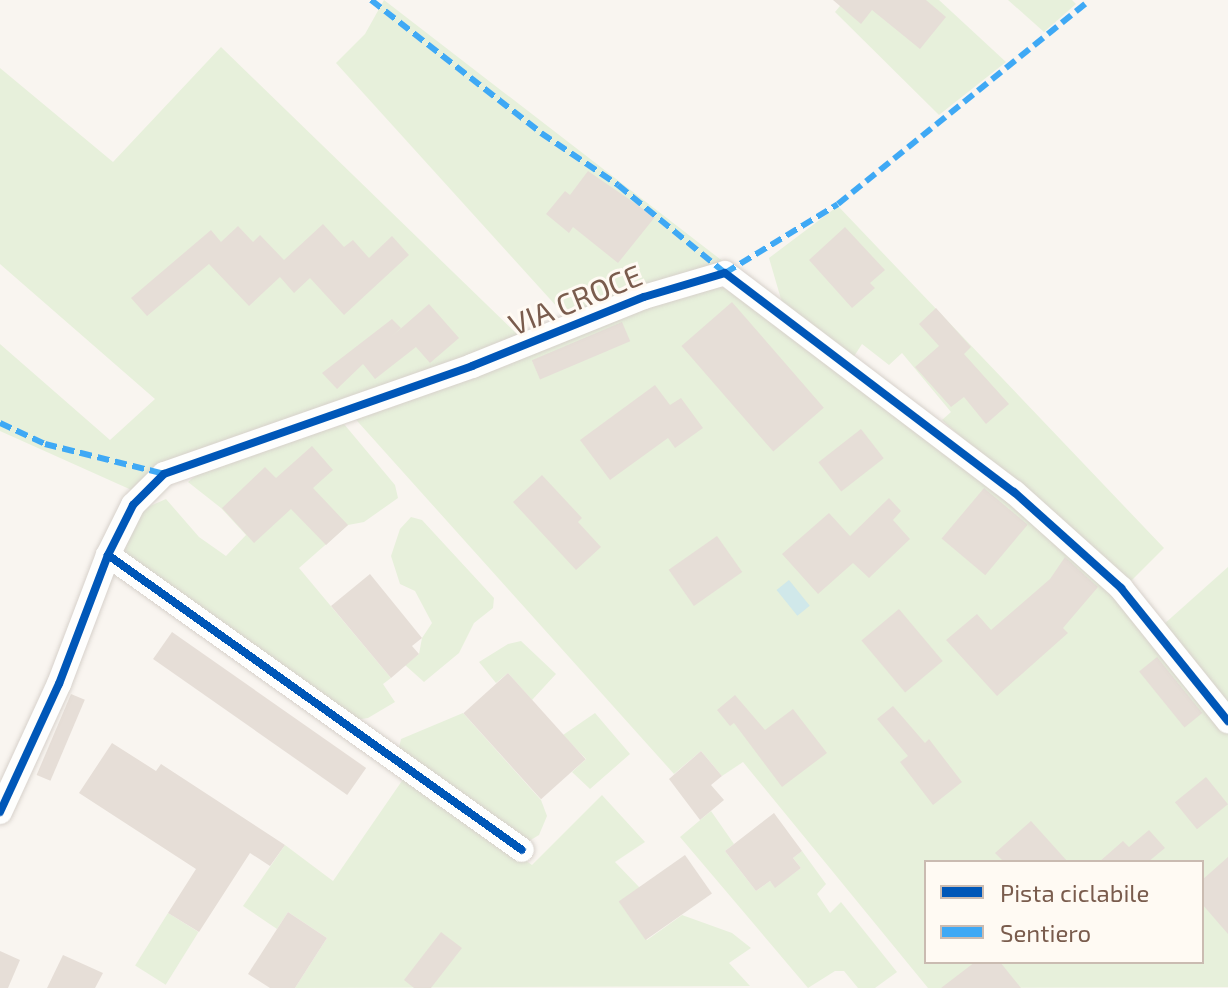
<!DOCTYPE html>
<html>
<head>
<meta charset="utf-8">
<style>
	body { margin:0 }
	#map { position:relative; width:1228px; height:988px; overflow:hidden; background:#f9f5f0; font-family:"Exo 2",sans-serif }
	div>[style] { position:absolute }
	.green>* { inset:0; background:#e7f0db; transform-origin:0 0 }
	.water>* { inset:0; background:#d0e8ea; transform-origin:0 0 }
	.building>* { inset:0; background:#e6ded7; transform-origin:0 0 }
	.roads { filter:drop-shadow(0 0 2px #d7d1cb) drop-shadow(0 0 2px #d7d1cb) }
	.minor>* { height:24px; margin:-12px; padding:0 12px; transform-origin:12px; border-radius:12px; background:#fefefd }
	.quiet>* { height:6px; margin-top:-3px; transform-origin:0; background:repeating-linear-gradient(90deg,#3fa9f5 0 12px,transparent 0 18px) }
	.cycleway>* { height:8px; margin:-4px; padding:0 4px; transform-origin:4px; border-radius:4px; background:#0057b8 }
	span { translate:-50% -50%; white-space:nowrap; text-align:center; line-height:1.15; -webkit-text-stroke:6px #fffaf3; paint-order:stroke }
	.street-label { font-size:30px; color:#7a5c4d }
	.legend { position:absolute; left:924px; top:860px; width:280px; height:104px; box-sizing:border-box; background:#fffaf3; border:2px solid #cabbb1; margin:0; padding:10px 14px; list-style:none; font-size:24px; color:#7a5c4d }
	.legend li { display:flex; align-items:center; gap:16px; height:40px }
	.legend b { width:40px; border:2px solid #cabbb1 }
</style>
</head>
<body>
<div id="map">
	<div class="green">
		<div style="clip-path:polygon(384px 0,729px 266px,568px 319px,336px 63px,365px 34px)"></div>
		<div style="clip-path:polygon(845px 0,939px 0,1006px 62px,939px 115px,835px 12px)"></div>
		<div style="clip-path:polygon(1008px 0,1072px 0,1076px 4px,1044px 32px)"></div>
		<div style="clip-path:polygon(221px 47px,520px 337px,136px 492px,0 431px,0 344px,110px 440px,155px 399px,0 264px,0 68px,113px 162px)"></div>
		<div style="clip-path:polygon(838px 206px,1164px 548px,1127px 585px,942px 420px,951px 412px,902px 353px,889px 365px,862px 344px,851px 361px,783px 306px,769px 258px)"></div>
		<div style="clip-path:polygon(evenodd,695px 283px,724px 288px,743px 301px,1065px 541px,1228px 726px,1228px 987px,928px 988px,743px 762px,722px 776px,701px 751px,674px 774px,350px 413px,695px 283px,926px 862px,1202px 862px,1202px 962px,926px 962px,926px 862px)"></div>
		<div style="clip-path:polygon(344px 424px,395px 485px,398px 498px,364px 522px,348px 525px,299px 568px,391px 678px,383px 684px,395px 702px,368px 718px,355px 720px,118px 554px,141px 510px,166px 499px,199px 537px,226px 556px,246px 535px,221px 508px,188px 482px,200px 472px)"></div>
		<div style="clip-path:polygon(411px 517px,422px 520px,494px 598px,493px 608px,474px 623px,459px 653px,424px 682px,405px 665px,419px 654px,422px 638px,432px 623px,415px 591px,400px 584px,391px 556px,400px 529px)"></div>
		<div style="clip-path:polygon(1228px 567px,1228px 710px,1163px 625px)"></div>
		<div style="clip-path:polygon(521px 641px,556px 674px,532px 700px,508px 673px,496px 683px,479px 662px,508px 644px)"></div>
		<div style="clip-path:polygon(463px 713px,541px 800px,547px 816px,539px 835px,529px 841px,398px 752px,401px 739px)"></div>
		<div style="clip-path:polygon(595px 713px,630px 754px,590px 789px,572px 772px,586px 759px,563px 735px)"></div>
		<div style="clip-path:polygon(406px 775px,532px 865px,602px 795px,645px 842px,615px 862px,640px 888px,620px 903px,647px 940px,682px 915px,732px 933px,751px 948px,729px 963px,750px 986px,295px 988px,327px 938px,288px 912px,277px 929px,243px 906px,285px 845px,333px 881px)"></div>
		<div style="clip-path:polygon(711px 811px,734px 844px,725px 851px,756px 891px,770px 881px,775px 887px,801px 868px,793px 858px,802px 851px,826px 884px,817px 894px,830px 913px,841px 902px,897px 972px,875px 988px,858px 988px,844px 971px,835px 971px,808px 988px,680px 837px)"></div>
		<div style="left:168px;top:913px;width:36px;height:62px;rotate:32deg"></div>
	</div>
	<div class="water">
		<div style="left:789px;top:580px;width:33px;height:16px;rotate:51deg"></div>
	</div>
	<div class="building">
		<div style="clip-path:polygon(833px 0,926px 0,946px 17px,920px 49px,872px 10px,861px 24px)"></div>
		<div style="clip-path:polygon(588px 171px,655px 217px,618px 263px,573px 227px,569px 233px,546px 214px,565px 191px,570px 195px)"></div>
		<div style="clip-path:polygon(323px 224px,344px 247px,353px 240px,369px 258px,392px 236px,409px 255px,344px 315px,310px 278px,294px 293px,280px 277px,249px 306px,209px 264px,147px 316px,131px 298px,211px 230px,221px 242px,238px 226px,253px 242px,260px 235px,284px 260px)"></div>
		<div style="clip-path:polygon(845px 227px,885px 270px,870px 283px,875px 288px,852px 308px,809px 260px)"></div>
		<div style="left:732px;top:302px;width:140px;height:67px;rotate:49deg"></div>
		<div style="clip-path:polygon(429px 304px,459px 338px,430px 363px,416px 347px,375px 379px,363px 364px,337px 389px,322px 373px,392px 319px,401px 328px,391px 337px)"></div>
		<div style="clip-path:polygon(936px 308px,971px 347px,964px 354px,1009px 404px,986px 424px,964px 397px,951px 407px,915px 367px,939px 346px,919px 324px)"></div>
		<div style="left:622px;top:322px;width:21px;height:98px;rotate:67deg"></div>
		<div style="clip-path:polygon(655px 385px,670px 405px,681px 398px,703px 428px,675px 448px,668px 438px,610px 480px,580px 440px)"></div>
		<div style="left:861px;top:429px;width:37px;height:54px;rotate:52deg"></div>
		<div style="clip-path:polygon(312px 446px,333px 470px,313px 488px,348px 525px,326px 545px,291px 509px,254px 543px,222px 508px,265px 467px,276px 478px)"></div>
		<div style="clip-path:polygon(542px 475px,582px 518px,578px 522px,601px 547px,576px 570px,513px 502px)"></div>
		<div style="left:984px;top:488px;width:57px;height:66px;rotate:40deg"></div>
		<div style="clip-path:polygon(889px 498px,901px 511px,893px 520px,910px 539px,869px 578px,853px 563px,818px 594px,782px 554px,829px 513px,850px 536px)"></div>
		<div style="left:717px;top:536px;width:44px;height:59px;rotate:55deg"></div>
		<div style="clip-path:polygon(1065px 557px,1098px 587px,1063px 628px,1068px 633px,997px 696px,946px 640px,977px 614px,991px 630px,1050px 579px)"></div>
		<div style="clip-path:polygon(370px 574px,422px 638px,412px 646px,419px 654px,391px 678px,331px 606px)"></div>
		<div style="left:899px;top:609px;width:68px;height:49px;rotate:50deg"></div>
		<div style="left:172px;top:632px;width:237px;height:33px;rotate:35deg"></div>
		<div style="left:1157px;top:657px;width:72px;height:23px;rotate:51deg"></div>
		<div style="left:508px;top:673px;width:116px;height:60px;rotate:48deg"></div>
		<div style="left:71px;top:694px;width:15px;height:88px;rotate:23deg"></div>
		<div style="clip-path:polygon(735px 695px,765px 730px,793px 709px,827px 753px,782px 787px,734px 723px,730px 726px,717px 710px)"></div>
		<div style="clip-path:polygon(893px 706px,925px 743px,929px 739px,962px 782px,933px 805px,900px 762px,908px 756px,877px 719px)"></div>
		<div style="clip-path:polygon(112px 743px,156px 771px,161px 764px,285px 845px,270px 866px,250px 853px,199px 932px,168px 913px,196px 869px,79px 793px)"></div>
		<div style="clip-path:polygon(701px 751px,722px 776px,711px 785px,724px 800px,700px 820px,669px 779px)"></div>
		<div style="left:1206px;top:777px;width:35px;height:40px;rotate:51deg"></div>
		<div style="clip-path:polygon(774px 813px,802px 851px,793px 858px,801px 868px,775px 888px,770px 881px,756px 891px,725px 851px)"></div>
		<div style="clip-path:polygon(1031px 821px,1068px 862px,1004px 862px,995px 853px)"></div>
		<div style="clip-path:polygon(1149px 830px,1165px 848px,1148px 862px,1099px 862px,1123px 841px,1129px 847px)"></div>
		<div style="left:685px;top:855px;width:47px;height:81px;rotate:55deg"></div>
		<div style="clip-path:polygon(1228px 857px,1228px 934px,1202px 904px,1202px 880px)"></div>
		<div style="clip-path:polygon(288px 912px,327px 938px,295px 988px,270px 988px,248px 974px)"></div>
		<div style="clip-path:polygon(441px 932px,462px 948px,431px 988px,414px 988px,404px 980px)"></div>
		<div style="clip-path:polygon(0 951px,20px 960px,8px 988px,0 988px)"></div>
		<div style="clip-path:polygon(63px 955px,103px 973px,95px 988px,47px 988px)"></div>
		<div style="clip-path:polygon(975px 962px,1000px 962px,1021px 988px,941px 988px)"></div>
	</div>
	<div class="roads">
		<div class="minor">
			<div style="left:108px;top:555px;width:508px;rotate:35.47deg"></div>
			<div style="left:0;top:812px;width:141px;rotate:-65.3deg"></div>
			<div style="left:59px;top:684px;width:138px;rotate:-69.2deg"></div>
			<div style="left:108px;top:555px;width:56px;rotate:-63.4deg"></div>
			<div style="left:133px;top:505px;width:44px;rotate:-45deg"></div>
			<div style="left:164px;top:474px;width:326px;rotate:-19.3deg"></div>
			<div style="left:472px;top:366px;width:185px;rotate:-21.9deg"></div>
			<div style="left:644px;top:297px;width:84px;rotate:-16.5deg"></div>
			<div style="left:725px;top:273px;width:363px;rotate:37.2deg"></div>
			<div style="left:1014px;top:492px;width:144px;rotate:41.9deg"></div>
			<div style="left:1121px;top:588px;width:171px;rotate:51.2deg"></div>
		</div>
	</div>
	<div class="quiet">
		<div style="left:371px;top:0;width:216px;rotate:38deg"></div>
		<div style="left:541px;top:133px;width:93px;rotate:34deg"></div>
		<div style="left:618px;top:185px;width:139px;rotate:39.4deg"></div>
		<div style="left:725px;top:273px;width:132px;rotate:-31.4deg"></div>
		<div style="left:838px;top:204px;width:324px;rotate:-39deg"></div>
		<div style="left:0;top:423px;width:50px;rotate:25deg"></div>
		<div style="left:45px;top:444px;width:123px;rotate:14.1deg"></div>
	</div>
	<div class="cycleway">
		<div style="left:108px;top:555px;width:508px;rotate:35.47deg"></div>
		<div style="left:0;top:812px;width:141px;rotate:-65.3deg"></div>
		<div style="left:59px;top:684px;width:138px;rotate:-69.2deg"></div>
		<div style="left:108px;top:555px;width:56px;rotate:-63.4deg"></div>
		<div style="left:133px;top:505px;width:44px;rotate:-45deg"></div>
		<div style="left:164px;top:474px;width:326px;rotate:-19.3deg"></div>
		<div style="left:472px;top:366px;width:185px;rotate:-21.9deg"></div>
		<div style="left:644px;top:297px;width:84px;rotate:-16.5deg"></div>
		<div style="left:725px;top:273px;width:363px;rotate:37.2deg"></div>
		<div style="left:1014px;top:492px;width:144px;rotate:41.9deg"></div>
		<div style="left:1121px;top:588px;width:171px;rotate:51.2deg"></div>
	</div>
	<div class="street-label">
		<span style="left:575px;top:299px;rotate:-22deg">VIA CROCE</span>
	</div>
	<ul class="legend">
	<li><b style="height:10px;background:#0057b8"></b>Pista ciclabile</li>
	<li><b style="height:10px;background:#3fa9f5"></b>Sentiero</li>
	</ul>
</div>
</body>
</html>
